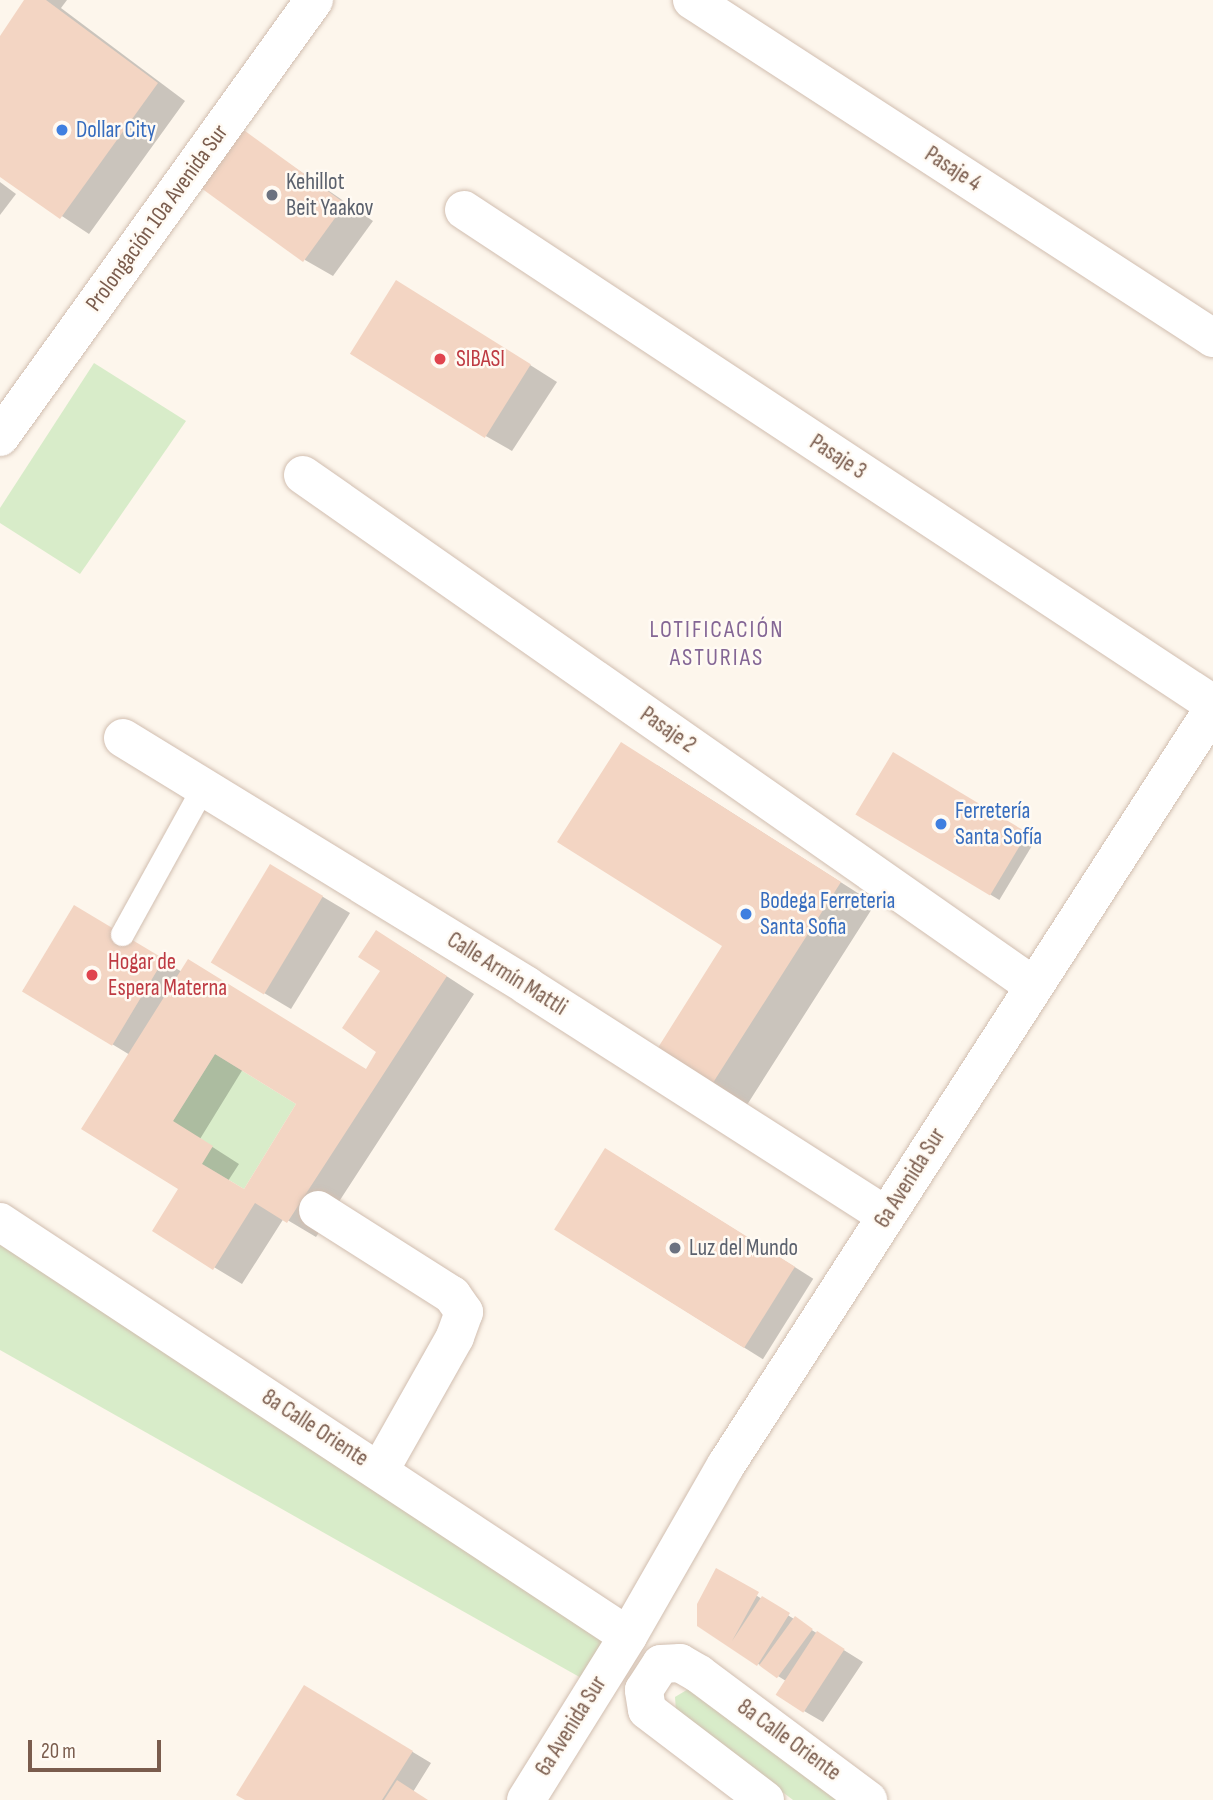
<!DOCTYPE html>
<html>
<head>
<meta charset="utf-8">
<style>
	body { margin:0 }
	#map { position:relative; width:1213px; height:1800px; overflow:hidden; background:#fdf6ec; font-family:"Sofia Sans Condensed",sans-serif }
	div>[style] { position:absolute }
	.green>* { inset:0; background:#d8ecc9 }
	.shadow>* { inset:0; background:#0003; transform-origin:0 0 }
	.building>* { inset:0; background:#f3d5c3; transform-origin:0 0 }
	.roads { filter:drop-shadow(0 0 2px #d1beb0) drop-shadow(0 0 2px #d1beb0) }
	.service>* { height:23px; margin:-11.5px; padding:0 11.5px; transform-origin:11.5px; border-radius:11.5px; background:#fff }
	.minor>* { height:38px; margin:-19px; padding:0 19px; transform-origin:19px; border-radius:19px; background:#fff }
	.dots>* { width:19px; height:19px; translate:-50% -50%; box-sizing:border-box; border:4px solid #fffaf3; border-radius:50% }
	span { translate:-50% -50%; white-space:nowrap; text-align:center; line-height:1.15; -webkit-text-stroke:5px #fffaf3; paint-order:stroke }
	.shop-label { font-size:23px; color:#366cbe }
	.left { translate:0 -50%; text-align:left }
	.street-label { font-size:23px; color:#7a5c4d }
	.worship-label { font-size:23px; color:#5b616d }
	.health-label { font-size:23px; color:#be3a42 }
	.neighbourhood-label { font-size:24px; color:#846695; letter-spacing:2px }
	.scale { position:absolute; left:28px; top:1740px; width:133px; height:32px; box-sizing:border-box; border:4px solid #7a5c4d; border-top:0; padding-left:9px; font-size:21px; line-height:24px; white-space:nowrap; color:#7a5c4d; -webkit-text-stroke:5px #fffaf3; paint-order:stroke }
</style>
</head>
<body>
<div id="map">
	<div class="green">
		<div style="clip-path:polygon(94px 363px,186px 421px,80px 574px,0 523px,0 508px)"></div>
		<div style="clip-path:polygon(215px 1054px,296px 1104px,244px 1189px,202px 1164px,173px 1121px)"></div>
		<div style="clip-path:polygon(0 1245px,617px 1633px,583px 1679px,0 1350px)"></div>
		<div style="clip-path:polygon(690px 1688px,845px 1800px,793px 1800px,676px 1711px,675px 1697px)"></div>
	</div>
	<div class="shadow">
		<div style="clip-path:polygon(26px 0,67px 0,61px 8px,185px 101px,89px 234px,0 175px,0 39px)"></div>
		<div style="clip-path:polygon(241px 131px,373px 221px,333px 276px,305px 260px)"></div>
		<div style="clip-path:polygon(0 182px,16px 194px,0 215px)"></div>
		<div style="clip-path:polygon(424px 298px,557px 382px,512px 451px,484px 435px)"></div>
		<div style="left:894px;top:755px;width:165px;height:70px;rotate:31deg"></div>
		<div style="clip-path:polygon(657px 765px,875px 904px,745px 1108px,710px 1088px,725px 945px)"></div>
		<div style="clip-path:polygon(298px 882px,350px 913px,291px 1009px,212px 962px)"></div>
		<div style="clip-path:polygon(evenodd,102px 923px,182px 972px,367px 1070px,379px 1052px,382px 970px,405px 949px,474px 994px,316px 1237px,284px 1218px,242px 1284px,154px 1231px,180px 1188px,130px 1055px,23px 990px,102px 923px,243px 1069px,299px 1104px,244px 1191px,228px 1181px,239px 1164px,200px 1139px,243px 1069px)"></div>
		<div style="left:625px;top:1161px;width:222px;height:95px;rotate:32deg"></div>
		<div style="clip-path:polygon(717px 1571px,863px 1662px,823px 1722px,804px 1711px,786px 1681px,729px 1646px)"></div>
		<div style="clip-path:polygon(323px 1698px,431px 1763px,413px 1792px,426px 1800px,248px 1800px)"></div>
	</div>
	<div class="building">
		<div style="clip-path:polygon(24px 0,46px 0,158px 83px,60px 219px,0 177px,0 36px)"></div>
		<div style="left:241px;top:128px;width:129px;height:72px;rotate:36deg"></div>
		<div style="left:396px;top:280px;width:159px;height:87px;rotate:32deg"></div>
		<div style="clip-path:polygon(621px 742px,841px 882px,709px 1089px,654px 1054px,722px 946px,557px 842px)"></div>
		<div style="left:893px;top:752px;width:157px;height:73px;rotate:31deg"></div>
		<div style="left:270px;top:864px;width:62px;height:115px;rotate:31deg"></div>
		<div style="left:74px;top:905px;width:105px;height:101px;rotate:31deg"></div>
		<div style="clip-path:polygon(evenodd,376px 930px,447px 976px,287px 1223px,255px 1203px,213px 1270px,152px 1231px,178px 1189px,81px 1129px,188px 959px,366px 1069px,376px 1052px,342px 1028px,380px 971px,358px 957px,376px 930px,215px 1054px,296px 1104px,244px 1189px,202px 1164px,213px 1146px,173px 1121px,215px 1054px)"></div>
		<div style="left:605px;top:1148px;width:224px;height:96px;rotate:32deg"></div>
		<div style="clip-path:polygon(716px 1568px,759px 1592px,732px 1641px,762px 1596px,790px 1613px,757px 1666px,697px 1626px,697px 1604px)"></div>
		<div style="left:795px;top:1616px;width:22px;height:61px;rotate:36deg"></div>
		<div style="left:817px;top:1631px;width:33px;height:76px;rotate:33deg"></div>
		<div style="clip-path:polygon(304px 1685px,413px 1751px,382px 1800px,245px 1800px,236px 1795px)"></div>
		<div style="clip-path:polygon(397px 1780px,428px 1800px,384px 1800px)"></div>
	</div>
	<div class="roads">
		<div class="service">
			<div style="left:122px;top:934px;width:168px;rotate:-61.1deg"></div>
		</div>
		<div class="minor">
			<div style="left:692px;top:0;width:621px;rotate:32.97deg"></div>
			<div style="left:464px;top:210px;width:897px;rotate:33.41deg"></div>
			<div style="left:0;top:437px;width:538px;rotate:-54.3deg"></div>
			<div style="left:303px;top:475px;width:892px;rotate:34.96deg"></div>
			<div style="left:123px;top:738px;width:474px;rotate:31.5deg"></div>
			<div style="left:527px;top:986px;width:426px;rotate:32.6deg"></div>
			<div style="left:318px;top:1210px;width:159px;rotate:32.4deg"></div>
			<div style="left:452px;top:1295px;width:21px;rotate:55deg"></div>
			<div style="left:464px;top:1312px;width:27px;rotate:110deg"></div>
			<div style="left:455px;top:1337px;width:153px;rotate:119.4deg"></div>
			<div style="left:0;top:1222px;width:752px;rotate:33.39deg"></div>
			<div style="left:526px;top:1800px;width:193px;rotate:-58.1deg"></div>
			<div style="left:628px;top:1636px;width:197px;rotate:-60.2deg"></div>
			<div style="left:726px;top:1465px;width:899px;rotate:-57.21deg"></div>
			<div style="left:765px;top:1800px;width:148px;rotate:-142.7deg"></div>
			<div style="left:647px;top:1710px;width:20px;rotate:-99deg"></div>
			<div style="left:644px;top:1690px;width:31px;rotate:-57deg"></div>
			<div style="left:661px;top:1664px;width:19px;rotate:-3deg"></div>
			<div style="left:680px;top:1663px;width:22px;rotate:30deg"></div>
			<div style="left:699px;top:1674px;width:211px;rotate:36.7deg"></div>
		</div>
	</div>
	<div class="dots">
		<div style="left:62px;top:130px;background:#3f7fe0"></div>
		<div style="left:272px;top:195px;background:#6b7280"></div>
		<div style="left:440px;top:359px;background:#e0444e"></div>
		<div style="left:941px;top:824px;background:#3f7fe0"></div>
		<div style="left:746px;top:914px;background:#3f7fe0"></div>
		<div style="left:92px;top:975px;background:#e0444e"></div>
		<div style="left:675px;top:1248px;background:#6b7280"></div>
	</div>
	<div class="shop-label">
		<span class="left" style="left:76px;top:130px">Dollar City</span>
		<span class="left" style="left:955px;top:824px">Ferretería<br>Santa Sofía</span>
		<span class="left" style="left:760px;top:914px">Bodega Ferreteria<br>Santa Sofia</span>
	</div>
	<div class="street-label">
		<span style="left:953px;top:169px;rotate:33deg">Pasaje 4</span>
		<span style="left:157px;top:218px;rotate:-54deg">Prolongación 10a Avenida Sur</span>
		<span style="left:838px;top:457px;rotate:33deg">Pasaje 3</span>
		<span style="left:668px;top:730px;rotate:35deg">Pasaje 2</span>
		<span style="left:507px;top:974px;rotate:32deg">Calle Armín Mattli</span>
		<span style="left:910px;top:1178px;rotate:-58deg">6a Avenida Sur</span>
		<span style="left:315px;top:1428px;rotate:33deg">8a Calle Oriente</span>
		<span style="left:571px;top:1726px;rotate:-58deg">6a Avenida Sur</span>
		<span style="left:789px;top:1740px;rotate:36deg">8a Calle Oriente</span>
	</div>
	<div class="worship-label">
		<span class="left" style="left:286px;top:195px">Kehillot<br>Beit Yaakov</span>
		<span class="left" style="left:689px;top:1248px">Luz del Mundo</span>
	</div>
	<div class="health-label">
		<span class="left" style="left:456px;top:359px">SIBASI</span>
		<span class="left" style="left:108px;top:975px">Hogar de<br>Espera Materna</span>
	</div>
	<div class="neighbourhood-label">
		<span style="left:717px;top:644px">LOTIFICACIÓN<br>ASTURIAS</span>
	</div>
	<div class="scale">20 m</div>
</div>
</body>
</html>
